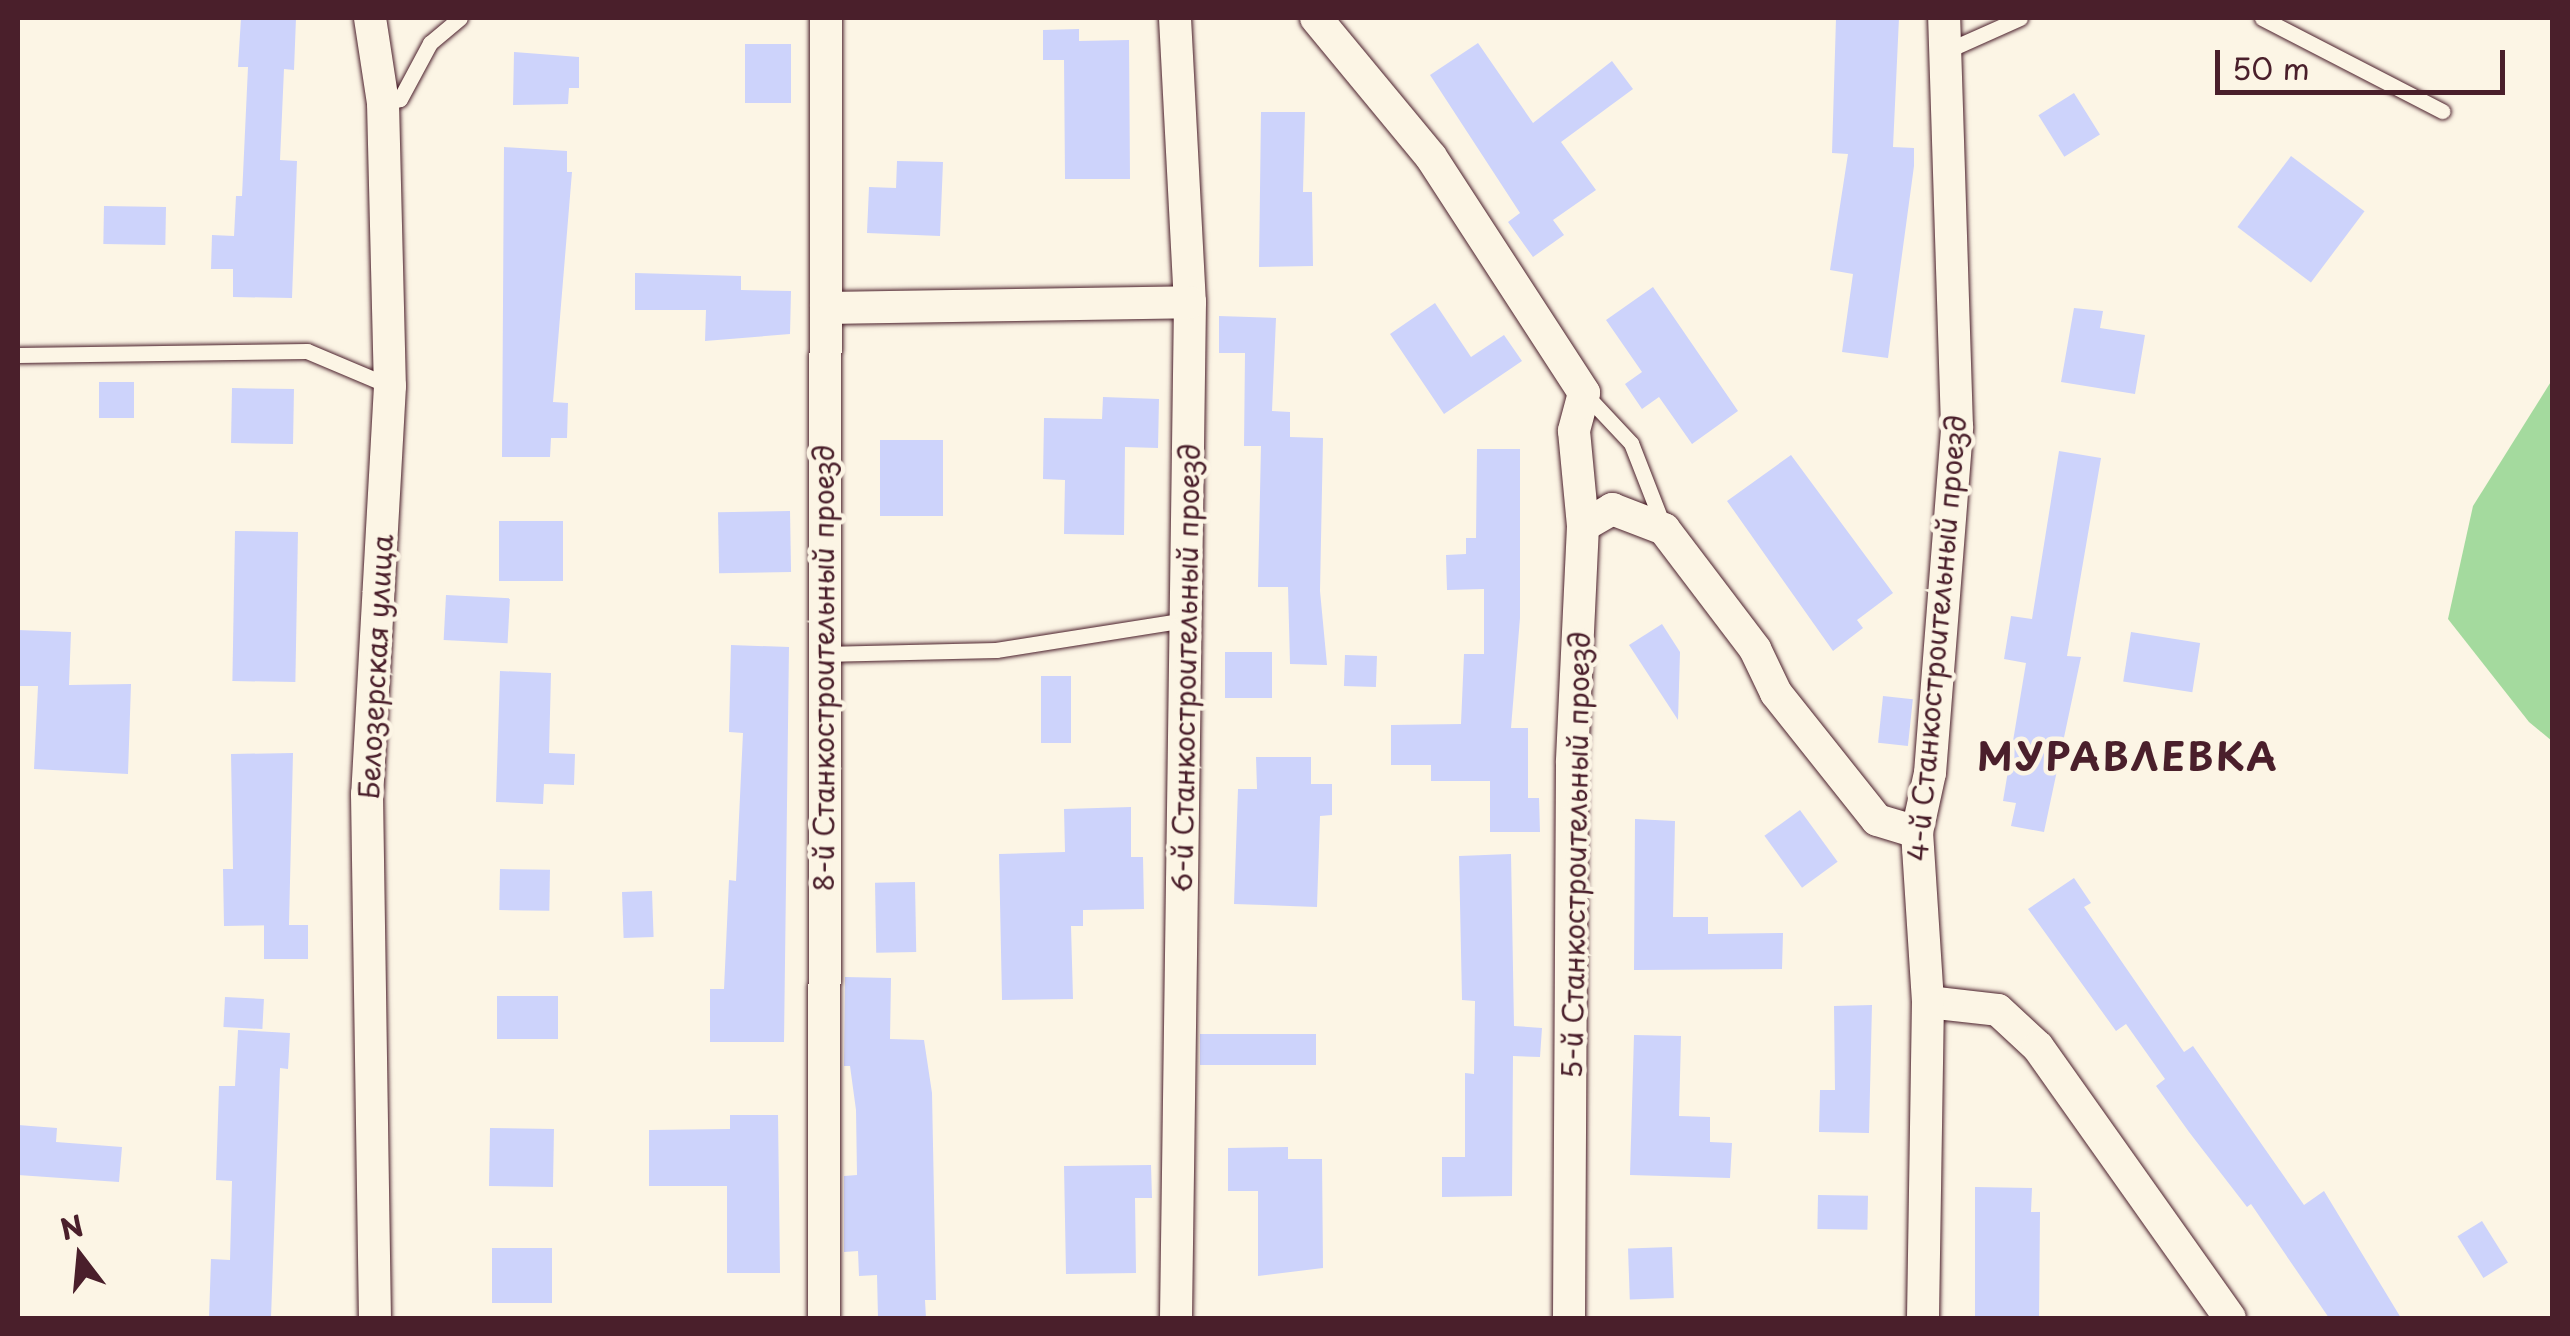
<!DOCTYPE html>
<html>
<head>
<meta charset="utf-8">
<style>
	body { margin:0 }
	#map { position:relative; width:2570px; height:1336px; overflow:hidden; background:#fcf5e5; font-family:"Playpen Sans",sans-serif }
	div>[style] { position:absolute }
	.green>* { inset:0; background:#a4da9e }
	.building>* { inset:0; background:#cdd3fb; transform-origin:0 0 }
	.roads { filter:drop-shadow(0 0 2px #4a1f2b) drop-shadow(0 0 2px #4a1f2b) }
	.lane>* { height:15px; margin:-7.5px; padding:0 7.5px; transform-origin:7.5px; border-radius:7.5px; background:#fcf5e5 }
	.street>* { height:32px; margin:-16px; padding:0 16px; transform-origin:16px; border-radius:16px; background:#fcf5e5 }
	span { translate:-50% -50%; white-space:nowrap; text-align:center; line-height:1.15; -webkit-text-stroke:9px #fcf5e5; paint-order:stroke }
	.street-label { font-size:28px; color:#4a1f2b }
	.district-label { font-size:38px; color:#4a1f2b; font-weight:700; letter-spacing:2.5px }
	.frame { position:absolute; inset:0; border:20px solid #4a1f2b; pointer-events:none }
	.north { position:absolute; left:30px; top:1206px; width:100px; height:100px; -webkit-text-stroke:8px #fcf5e5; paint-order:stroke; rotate:344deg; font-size:28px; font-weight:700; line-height:40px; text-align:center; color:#4a1f2b }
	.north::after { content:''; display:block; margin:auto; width:35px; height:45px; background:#4a1f2b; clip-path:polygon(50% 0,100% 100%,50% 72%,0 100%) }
	.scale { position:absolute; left:2215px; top:50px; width:290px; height:45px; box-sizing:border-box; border:5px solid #4a1f2b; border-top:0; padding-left:12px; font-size:30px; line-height:35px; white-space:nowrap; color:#4a1f2b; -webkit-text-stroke:8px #fcf5e5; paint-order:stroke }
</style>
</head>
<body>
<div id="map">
	<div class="green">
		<div style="clip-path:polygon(2552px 380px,2552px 741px,2529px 722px,2448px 619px,2473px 506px)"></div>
	</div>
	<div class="building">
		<div style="clip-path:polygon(241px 18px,296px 18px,294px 70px,284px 69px,280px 160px,297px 161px,292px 298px,233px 297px,233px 269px,211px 269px,212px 235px,234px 236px,236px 196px,242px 196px,248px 67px,238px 67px)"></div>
		<div style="clip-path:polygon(1836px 18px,1899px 18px,1893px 147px,1914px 148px,1914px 166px,1888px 358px,1842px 352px,1853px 274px,1830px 270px,1848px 154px,1832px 153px)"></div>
		<div style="clip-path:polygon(1079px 29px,1079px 41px,1129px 40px,1130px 179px,1065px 179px,1064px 60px,1043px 60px,1043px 30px)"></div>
		<div style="clip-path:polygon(1478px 43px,1533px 123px,1612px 61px,1633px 89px,1561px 142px,1596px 190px,1553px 220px,1564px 235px,1533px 257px,1508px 222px,1520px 213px,1430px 75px)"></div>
		<div style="left:745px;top:44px;width:46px;height:59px"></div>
		<div style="clip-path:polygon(514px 52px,579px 57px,579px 88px,569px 88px,568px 104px,513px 105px)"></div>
		<div style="left:2074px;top:93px;width:49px;height:42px;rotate:58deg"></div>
		<div style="clip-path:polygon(1261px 112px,1305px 112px,1303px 192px,1312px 192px,1313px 266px,1259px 267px)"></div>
		<div style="clip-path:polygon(504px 147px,567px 151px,567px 172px,572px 172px,553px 402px,568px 403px,567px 438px,551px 438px,550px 457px,502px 457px)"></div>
		<div style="left:2291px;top:156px;width:92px;height:89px;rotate:37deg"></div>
		<div style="clip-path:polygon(897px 161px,943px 162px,940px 236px,867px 233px,869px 187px,896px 188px)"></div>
		<div style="left:104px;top:206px;width:62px;height:38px;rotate:1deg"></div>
		<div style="clip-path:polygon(635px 273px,741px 276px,741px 290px,791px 291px,790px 334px,705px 341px,706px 310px,635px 310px)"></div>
		<div style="clip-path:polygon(1653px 287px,1738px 411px,1692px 444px,1659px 397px,1642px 409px,1625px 384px,1642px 372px,1606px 320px)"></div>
		<div style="clip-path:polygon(1435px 303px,1471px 357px,1504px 335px,1522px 361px,1444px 414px,1390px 334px)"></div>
		<div style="clip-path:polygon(2074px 308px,2103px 311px,2100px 328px,2145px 335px,2135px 394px,2061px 382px)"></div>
		<div style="clip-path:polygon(1219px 316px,1276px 318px,1272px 411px,1290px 412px,1290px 437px,1323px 438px,1320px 591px,1327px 665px,1290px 664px,1288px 587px,1258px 587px,1261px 446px,1244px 446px,1245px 353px,1219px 353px)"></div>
		<div style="left:99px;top:382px;width:35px;height:36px"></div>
		<div style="left:232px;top:388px;width:62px;height:55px;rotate:1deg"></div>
		<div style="clip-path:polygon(1103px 397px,1159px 399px,1158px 448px,1125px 447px,1124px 535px,1064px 534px,1065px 480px,1043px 479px,1044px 418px,1102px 419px)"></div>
		<div style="left:880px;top:440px;width:63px;height:76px"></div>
		<div style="clip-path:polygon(1477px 449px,1520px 449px,1520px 618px,1511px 728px,1528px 728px,1528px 798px,1539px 798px,1540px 832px,1490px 832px,1490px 781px,1431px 781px,1431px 765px,1391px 765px,1391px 725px,1461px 724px,1464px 654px,1484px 654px,1484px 589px,1447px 590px,1446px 555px,1466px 554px,1466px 538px,1476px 538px)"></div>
		<div style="clip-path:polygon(2059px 451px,2101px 458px,2067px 656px,2081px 657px,2044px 832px,2011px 826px,2016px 803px,2003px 801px,2026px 663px,2004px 659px,2011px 616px,2032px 619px)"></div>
		<div style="clip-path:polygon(1791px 455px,1893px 593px,1857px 620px,1863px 628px,1833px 651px,1727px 501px)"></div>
		<div style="left:790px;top:511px;width:61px;height:72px;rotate:89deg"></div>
		<div style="left:499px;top:521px;width:64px;height:60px"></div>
		<div style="left:235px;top:531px;width:63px;height:150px;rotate:1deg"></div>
		<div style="left:446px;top:595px;width:64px;height:45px;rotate:3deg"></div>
		<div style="clip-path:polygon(1662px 624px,1680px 652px,1678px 720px,1629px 645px)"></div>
		<div style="clip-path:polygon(18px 630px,71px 632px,69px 685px,131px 684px,128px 774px,34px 769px,38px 686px,18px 686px)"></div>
		<div style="left:2131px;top:632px;width:70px;height:50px;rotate:9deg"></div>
		<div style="clip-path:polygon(731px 645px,789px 647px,784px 1042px,710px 1042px,710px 989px,724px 989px,729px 880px,736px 881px,743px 733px,729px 732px)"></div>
		<div style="left:1225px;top:652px;width:47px;height:46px"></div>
		<div style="left:1345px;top:655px;width:32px;height:31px;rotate:2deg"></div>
		<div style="clip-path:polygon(500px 671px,551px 673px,549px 753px,575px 754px,574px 785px,544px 784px,543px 804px,496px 802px)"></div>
		<div style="left:1071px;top:676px;width:67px;height:30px;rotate:90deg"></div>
		<div style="left:1883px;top:696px;width:30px;height:47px;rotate:6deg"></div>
		<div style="clip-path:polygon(293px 753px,289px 925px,224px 926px,223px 869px,233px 869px,231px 754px)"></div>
		<div style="clip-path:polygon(1256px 757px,1311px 757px,1311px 784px,1332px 784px,1332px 815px,1320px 816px,1317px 907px,1234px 904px,1238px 789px,1257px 789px)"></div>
		<div style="clip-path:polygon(1131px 807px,1131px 857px,1143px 857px,1144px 909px,1083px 910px,1083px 926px,1071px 926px,1073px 999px,1002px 1000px,999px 854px,1065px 852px,1064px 809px)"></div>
		<div style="left:1800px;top:810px;width:64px;height:44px;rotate:54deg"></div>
		<div style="clip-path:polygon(1635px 819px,1675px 821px,1673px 917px,1708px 917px,1708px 934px,1783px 933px,1782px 969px,1634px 970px)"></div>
		<div style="clip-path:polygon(1511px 854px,1514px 1026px,1542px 1028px,1540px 1057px,1513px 1056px,1512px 1196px,1442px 1197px,1442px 1157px,1465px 1157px,1465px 1073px,1474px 1074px,1475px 1001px,1462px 1000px,1459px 856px)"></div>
		<div style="left:500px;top:869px;width:50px;height:41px;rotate:1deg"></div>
		<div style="clip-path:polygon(2074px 878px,2091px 903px,2084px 907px,2184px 1052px,2193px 1046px,2304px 1205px,2324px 1191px,2401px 1318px,2329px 1318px,2251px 1204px,2247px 1207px,2189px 1132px,2156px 1086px,2165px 1079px,2126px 1024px,2116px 1031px,2028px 909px)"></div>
		<div style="left:915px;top:882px;width:70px;height:40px;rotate:89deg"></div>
		<div style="left:652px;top:891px;width:46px;height:30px;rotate:88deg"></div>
		<div style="left:308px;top:925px;width:34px;height:44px;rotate:90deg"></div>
		<div style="clip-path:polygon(845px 977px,891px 978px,890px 1039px,924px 1040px,932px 1093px,936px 1300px,925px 1300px,926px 1318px,878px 1318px,877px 1275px,859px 1276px,858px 1251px,844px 1252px,844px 1176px,857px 1175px,856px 1110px,850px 1066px,844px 1066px)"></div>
		<div style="left:497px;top:996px;width:61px;height:43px"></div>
		<div style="left:225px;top:997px;width:39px;height:30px;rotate:3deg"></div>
		<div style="clip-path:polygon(1872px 1005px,1869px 1133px,1819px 1132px,1820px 1090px,1835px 1090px,1834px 1006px)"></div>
		<div style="clip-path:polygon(238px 1030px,290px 1033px,288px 1069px,280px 1068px,271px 1318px,209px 1318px,211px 1259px,230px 1260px,232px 1181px,216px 1180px,219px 1086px,235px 1086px)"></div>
		<div style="left:1200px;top:1034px;width:116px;height:31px"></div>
		<div style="clip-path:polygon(1634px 1035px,1681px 1036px,1679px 1116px,1710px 1117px,1710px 1142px,1732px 1143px,1730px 1178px,1630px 1175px)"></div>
		<div style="clip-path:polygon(730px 1115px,778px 1115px,780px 1273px,727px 1273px,727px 1186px,649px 1186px,649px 1130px,730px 1129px)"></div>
		<div style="clip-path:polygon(18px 1125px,57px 1128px,56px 1142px,122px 1147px,119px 1182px,18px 1175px)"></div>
		<div style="left:490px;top:1128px;width:64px;height:58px;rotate:1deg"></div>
		<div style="clip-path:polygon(1288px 1147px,1288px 1159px,1322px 1159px,1323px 1268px,1258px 1276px,1258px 1191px,1228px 1191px,1228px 1148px)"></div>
		<div style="clip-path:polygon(1151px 1165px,1152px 1198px,1135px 1198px,1136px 1273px,1066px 1274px,1064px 1166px)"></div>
		<div style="clip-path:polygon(1975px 1187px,2032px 1188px,2031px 1212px,2040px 1212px,2039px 1318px,1975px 1317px)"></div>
		<div style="left:1818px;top:1195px;width:50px;height:34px;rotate:1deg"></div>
		<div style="left:2482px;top:1221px;width:49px;height:29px;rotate:58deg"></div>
		<div style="left:1672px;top:1247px;width:51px;height:44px;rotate:88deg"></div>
		<div style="left:492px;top:1248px;width:60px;height:55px"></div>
	</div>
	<div class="roads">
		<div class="lane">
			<div style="left:2262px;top:18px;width:203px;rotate:27.3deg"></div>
			<div style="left:1946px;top:51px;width:81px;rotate:-24deg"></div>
			<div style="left:383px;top:103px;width:17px;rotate:-13deg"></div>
			<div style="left:400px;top:99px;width:64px;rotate:-61.8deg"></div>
			<div style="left:430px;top:43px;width:39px;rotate:-40deg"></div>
			<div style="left:18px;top:355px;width:289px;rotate:-0.8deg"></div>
			<div style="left:307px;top:351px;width:90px;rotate:22.9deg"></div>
			<div style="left:1584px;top:393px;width:69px;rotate:46.8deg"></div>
			<div style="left:1631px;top:443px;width:88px;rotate:68.7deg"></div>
			<div style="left:822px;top:654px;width:174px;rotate:-1.3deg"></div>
			<div style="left:996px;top:650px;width:191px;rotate:-9deg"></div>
		</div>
		<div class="street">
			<div style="left:370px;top:18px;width:86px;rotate:81.3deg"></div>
			<div style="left:383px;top:103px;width:283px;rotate:88.6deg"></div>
			<div style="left:390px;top:386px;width:409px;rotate:93.2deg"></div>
			<div style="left:367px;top:794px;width:524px;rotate:89.13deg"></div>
			<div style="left:1175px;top:18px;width:284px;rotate:87deg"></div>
			<div style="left:1190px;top:302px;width:1016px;rotate:90.79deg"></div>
			<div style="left:1316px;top:18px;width:180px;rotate:50.4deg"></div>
			<div style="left:1431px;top:157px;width:281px;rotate:57deg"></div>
			<div style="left:1584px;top:393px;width:39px;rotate:105deg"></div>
			<div style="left:1574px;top:431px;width:95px;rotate:84.6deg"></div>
			<div style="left:1583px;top:526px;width:237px;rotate:92.7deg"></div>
			<div style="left:1572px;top:763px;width:555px;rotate:90.31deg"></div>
			<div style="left:826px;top:308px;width:364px;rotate:-0.9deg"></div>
			<div style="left:1583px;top:526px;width:34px;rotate:-30deg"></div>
			<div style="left:1612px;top:509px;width:56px;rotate:21deg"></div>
			<div style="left:1664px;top:529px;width:151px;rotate:52.8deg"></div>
			<div style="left:1755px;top:649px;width:49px;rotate:64.5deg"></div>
			<div style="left:1776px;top:693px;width:162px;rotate:51.5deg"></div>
			<div style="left:1877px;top:820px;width:42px;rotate:16.7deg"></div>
			<div style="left:1928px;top:1002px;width:70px;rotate:6.5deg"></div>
			<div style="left:1998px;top:1010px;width:54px;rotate:42.8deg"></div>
			<div style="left:2038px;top:1047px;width:332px;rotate:54.7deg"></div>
			<div style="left:824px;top:1318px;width:1300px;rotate:-89.91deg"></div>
			<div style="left:1923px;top:1318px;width:316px;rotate:-89.1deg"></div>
			<div style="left:1928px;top:1002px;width:170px;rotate:-93.7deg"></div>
			<div style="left:1917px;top:832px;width:60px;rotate:-77.6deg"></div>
			<div style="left:1930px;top:773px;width:347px;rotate:-85.5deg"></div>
			<div style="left:1957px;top:427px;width:409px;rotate:-91.8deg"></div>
		</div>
	</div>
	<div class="street-label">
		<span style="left:1936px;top:638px;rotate:-85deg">4-й Станкостроительный проезд</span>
		<span style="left:375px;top:667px;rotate:-87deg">Белозерская улица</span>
		<span style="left:823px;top:668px;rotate:-90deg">8-й Станкостроительный проезд</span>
		<span style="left:1185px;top:668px;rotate:-89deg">6-й Станкостроительный проезд</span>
		<span style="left:1575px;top:855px;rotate:-89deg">5-й Станкостроительный проезд</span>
	</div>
	<div class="district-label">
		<span style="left:2128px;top:756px">МУРАВЛЕВКА</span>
	</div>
	<div class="frame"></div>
	<div class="north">N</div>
	<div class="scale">50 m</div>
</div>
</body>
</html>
